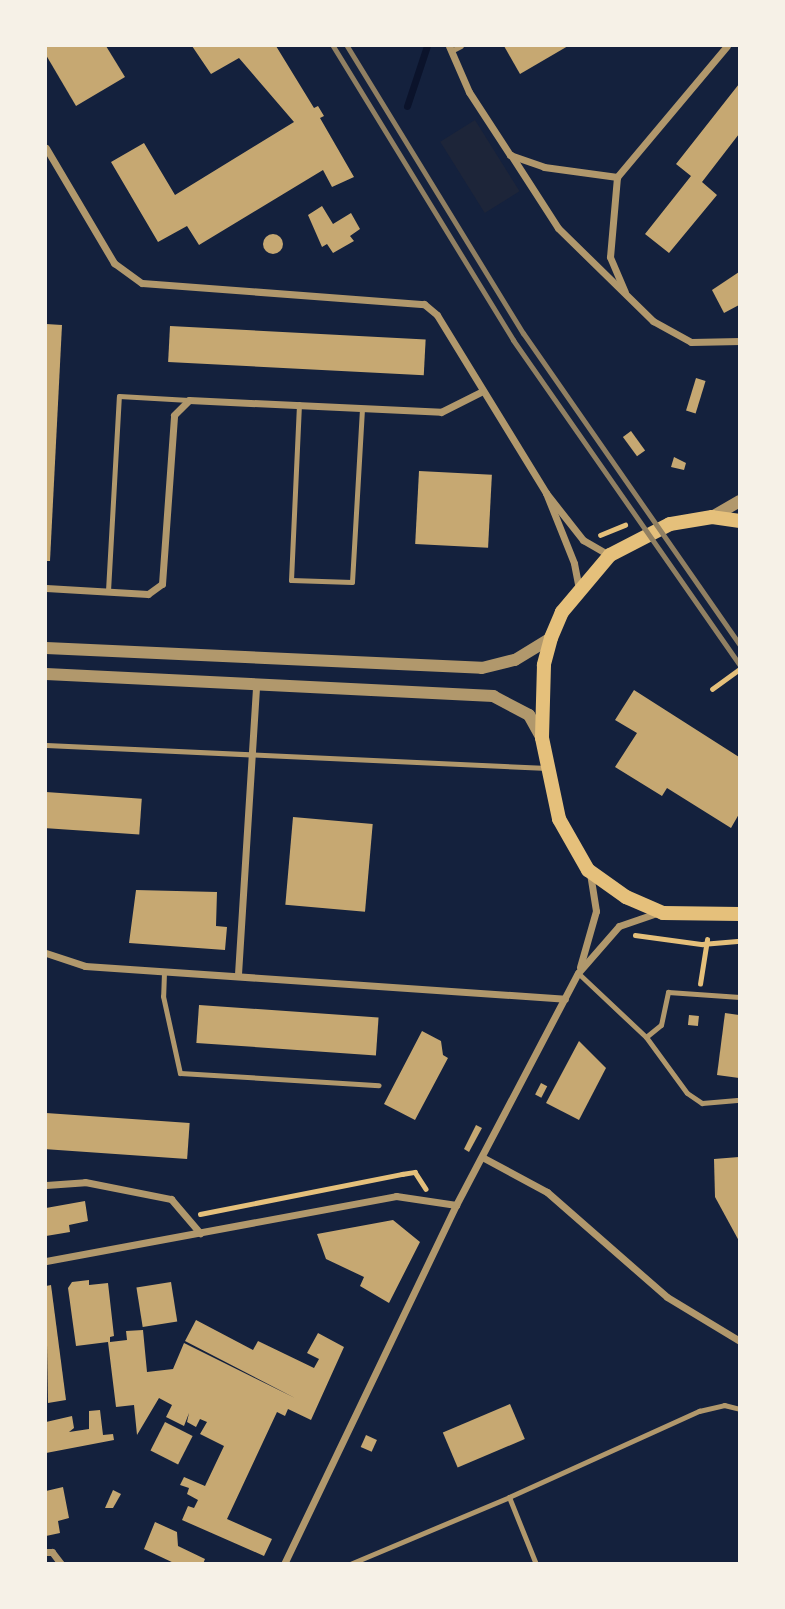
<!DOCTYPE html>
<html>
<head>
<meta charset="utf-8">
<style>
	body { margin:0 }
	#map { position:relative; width:785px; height:1609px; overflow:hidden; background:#14213d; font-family:Overpass,sans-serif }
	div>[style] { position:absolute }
	.green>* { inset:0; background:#1d2539; transform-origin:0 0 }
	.stream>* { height:7px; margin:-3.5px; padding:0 3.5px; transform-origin:3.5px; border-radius:3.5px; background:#0b132b }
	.building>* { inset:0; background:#c6a872; transform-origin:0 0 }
	.round { border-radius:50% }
	.path>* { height:4.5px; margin:-2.25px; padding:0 2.25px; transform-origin:2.25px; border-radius:2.25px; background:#e5c07b }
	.service>* { height:5px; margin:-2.5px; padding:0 2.5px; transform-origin:2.5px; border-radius:2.5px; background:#b1986c }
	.minor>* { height:7px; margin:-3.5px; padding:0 3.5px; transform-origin:3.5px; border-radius:3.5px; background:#b1986c }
	.tertiary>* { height:12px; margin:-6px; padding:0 6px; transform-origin:6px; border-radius:6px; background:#b1986c }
	.secondary>* { height:14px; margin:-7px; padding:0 7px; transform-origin:7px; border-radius:7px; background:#e5c07b }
	.rail>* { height:5px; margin:-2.5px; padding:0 2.5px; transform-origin:2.5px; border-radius:2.5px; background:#918062 }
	span { translate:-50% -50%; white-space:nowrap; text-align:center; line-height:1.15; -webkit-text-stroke:5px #f6f1e7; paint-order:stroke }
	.frame { position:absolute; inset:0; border:47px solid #f6f1e7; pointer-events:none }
</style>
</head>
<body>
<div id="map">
	<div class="green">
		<div style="left:475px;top:120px;width:84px;height:41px;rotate:58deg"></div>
	</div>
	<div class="stream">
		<div style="left:407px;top:106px;width:63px;rotate:-71.6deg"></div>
	</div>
	<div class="building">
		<div style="clip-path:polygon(46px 46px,106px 46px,125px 77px,76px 106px,46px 55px)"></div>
		<div style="clip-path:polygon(192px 46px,276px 46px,314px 108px,318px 106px,324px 116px,320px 118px,354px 177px,332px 187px,323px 170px,199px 245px,187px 226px,158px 242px,111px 162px,144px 143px,175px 195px,294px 122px,239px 58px,211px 74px)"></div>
		<div style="clip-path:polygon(504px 46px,568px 46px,520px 74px)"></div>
		<div style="clip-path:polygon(739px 84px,739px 134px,702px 182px,717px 195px,669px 253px,645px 234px,691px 176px,676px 164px)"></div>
		<div style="clip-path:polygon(322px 206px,333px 224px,351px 213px,360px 229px,350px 236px,354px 241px,333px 253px,327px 244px,322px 247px,308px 215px)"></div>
		<div class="round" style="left:263px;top:234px;width:20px;height:20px"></div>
		<div style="clip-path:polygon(739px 272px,739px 305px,724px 313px,712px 290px)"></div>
		<div style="clip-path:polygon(46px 324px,62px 325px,50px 561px,46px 561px)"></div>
		<div style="left:170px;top:326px;width:256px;height:36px;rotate:3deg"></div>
		<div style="left:696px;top:378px;width:10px;height:34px;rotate:17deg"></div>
		<div style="left:631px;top:431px;width:24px;height:10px;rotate:54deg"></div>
		<div style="clip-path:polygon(674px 457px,686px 463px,684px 470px,671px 467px)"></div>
		<div style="left:419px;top:471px;width:73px;height:73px;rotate:3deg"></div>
		<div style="clip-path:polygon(634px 690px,739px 757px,739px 814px,731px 828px,667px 788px,662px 796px,615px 767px,637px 733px,615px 720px)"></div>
		<div style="left:46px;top:792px;width:96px;height:36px;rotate:4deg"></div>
		<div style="left:293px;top:817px;width:80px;height:88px;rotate:5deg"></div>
		<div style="clip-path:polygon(136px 890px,217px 892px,216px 926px,227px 927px,225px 950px,129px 943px)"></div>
		<div style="left:199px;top:1005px;width:180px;height:38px;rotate:4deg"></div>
		<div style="clip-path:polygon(725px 1013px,739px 1015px,739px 1078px,717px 1075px)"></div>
		<div style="left:689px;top:1015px;width:10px;height:10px;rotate:6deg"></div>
		<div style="clip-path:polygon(422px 1031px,441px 1041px,443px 1055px,448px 1058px,415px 1120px,384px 1104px)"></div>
		<div style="clip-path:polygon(579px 1041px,606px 1068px,579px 1120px,546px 1103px)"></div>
		<div style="left:541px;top:1083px;width:7px;height:13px;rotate:27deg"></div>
		<div style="left:46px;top:1113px;width:144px;height:36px;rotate:4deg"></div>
		<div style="clip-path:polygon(476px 1125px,482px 1128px,469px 1152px,464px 1149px)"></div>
		<div style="clip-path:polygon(739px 1157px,739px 1241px,715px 1197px,714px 1159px)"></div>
		<div style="clip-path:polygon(85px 1201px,88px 1221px,69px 1225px,70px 1232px,46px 1236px,46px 1208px)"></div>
		<div style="clip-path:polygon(393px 1220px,420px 1242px,389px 1303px,360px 1286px,364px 1277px,326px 1259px,317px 1234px)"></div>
		<div style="clip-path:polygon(89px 1280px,89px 1285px,108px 1283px,114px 1336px,110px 1337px,110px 1342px,127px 1340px,126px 1331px,143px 1330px,147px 1372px,173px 1369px,184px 1343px,295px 1398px,185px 1341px,196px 1320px,253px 1350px,258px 1341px,314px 1368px,319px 1359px,307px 1353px,318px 1333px,344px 1347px,311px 1420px,288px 1409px,285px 1416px,277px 1412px,227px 1519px,272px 1539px,264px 1556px,182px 1520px,188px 1506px,194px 1508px,198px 1500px,187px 1494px,189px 1488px,180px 1485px,184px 1477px,205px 1486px,224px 1446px,200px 1434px,207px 1422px,200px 1419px,196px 1427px,187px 1422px,189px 1413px,184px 1426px,166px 1417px,172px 1405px,159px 1398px,137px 1435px,134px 1405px,116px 1407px,108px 1342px,76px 1346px,68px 1288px,72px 1282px)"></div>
		<div style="left:171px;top:1282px;width:40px;height:35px;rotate:81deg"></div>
		<div style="clip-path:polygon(51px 1285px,66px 1400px,48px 1403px,46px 1286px)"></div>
		<div style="left:510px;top:1404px;width:38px;height:73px;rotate:67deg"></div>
		<div style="clip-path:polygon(100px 1410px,103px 1435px,113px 1434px,114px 1440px,46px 1453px,46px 1422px,72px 1416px,74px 1428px,69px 1432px,89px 1429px,89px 1411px)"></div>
		<div style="left:165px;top:1422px;width:31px;height:32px;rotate:27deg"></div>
		<div style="left:366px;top:1435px;width:12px;height:13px;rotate:24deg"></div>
		<div style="clip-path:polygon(63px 1487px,69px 1518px,58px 1521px,60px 1533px,46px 1536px,46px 1491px)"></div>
		<div style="clip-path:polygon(113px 1490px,121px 1494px,113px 1508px,105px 1508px)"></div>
		<div style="clip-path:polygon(155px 1522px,177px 1532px,178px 1546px,205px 1559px,203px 1564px,176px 1564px,144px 1549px)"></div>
	</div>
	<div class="path">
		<div style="left:600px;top:535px;width:27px;rotate:-22deg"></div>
		<div style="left:712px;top:689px;width:34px;rotate:-36deg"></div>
		<div style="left:635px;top:935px;width:68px;rotate:7.7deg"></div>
		<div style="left:702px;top:944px;width:38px;rotate:-5deg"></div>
		<div style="left:700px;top:984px;width:45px;rotate:-81deg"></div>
		<div style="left:200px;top:1214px;width:206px;rotate:-11.2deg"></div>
		<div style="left:402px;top:1174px;width:13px;rotate:-9deg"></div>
		<div style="left:415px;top:1172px;width:20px;rotate:57deg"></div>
	</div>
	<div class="service">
		<div style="left:451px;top:51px;width:11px;rotate:-27deg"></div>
		<div style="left:299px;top:404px;width:176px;rotate:92.6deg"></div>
		<div style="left:291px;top:580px;width:61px;rotate:1.9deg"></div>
		<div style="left:352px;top:582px;width:174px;rotate:-86.7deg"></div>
		<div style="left:108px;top:591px;width:195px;rotate:-86.8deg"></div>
		<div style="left:119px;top:396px;width:70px;rotate:3.3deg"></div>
		<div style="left:46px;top:745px;width:502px;rotate:2.63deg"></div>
		<div style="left:164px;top:972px;width:24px;rotate:92deg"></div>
		<div style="left:163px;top:996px;width:79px;rotate:77.6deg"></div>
		<div style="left:180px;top:1073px;width:199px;rotate:3.5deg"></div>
		<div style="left:578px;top:973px;width:93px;rotate:43.3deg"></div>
		<div style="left:646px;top:1037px;width:69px;rotate:53.8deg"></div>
		<div style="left:687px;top:1093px;width:18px;rotate:34deg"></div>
		<div style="left:702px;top:1103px;width:38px;rotate:-5deg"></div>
		<div style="left:646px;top:1037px;width:19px;rotate:-39deg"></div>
		<div style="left:661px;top:1025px;width:34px;rotate:-78deg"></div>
		<div style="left:668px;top:992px;width:72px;rotate:4deg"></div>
		<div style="left:509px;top:1497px;width:209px;rotate:-24.4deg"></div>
		<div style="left:699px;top:1411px;width:26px;rotate:-13deg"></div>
		<div style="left:724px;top:1405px;width:16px;rotate:14deg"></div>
		<div style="left:350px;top:1564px;width:173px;rotate:-22.8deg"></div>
		<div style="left:509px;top:1497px;width:72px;rotate:68.1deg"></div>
	</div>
	<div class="minor">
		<div style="left:449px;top:46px;width:50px;rotate:66.5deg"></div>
		<div style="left:469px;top:92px;width:75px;rotate:56.9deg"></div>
		<div style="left:510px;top:155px;width:36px;rotate:19deg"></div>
		<div style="left:544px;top:167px;width:74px;rotate:7.8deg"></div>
		<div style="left:617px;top:177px;width:171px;rotate:-50deg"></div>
		<div style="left:46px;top:148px;width:134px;rotate:59.4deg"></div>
		<div style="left:114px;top:263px;width:34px;rotate:36deg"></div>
		<div style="left:142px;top:283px;width:283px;rotate:4.3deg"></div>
		<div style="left:424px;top:304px;width:17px;rotate:40deg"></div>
		<div style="left:437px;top:315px;width:209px;rotate:58.5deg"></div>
		<div style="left:511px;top:155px;width:87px;rotate:57.2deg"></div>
		<div style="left:558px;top:228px;width:133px;rotate:44.4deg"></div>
		<div style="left:653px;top:321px;width:43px;rotate:28.9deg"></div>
		<div style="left:691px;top:342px;width:49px;rotate:-1.2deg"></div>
		<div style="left:617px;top:177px;width:80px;rotate:95deg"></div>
		<div style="left:610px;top:257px;width:38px;rotate:67deg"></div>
		<div style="left:46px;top:588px;width:102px;rotate:3.4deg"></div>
		<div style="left:148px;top:594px;width:17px;rotate:-36deg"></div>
		<div style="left:162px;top:584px;width:169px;rotate:-85.9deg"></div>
		<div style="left:174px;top:415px;width:21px;rotate:-45deg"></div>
		<div style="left:189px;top:400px;width:252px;rotate:2.7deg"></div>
		<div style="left:441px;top:412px;width:47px;rotate:-26.6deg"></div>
		<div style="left:579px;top:589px;width:26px;rotate:-101deg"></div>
		<div style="left:574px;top:563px;width:75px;rotate:-111.8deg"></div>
		<div style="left:546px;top:493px;width:60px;rotate:51.8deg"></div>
		<div style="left:583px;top:540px;width:30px;rotate:30deg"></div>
		<div style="left:46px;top:953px;width:41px;rotate:18.4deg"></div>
		<div style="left:85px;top:966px;width:481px;rotate:3.9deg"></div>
		<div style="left:580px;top:967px;width:58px;rotate:-74.1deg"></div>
		<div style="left:596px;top:911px;width:37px;rotate:-99deg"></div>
		<div style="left:238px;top:974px;width:291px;rotate:-86.4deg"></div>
		<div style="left:482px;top:1157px;width:74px;rotate:28.3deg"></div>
		<div style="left:547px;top:1192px;width:159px;rotate:41.2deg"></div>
		<div style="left:667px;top:1297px;width:85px;rotate:31.1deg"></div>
		<div style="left:46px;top:1185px;width:39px;rotate:-4deg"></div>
		<div style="left:85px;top:1182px;width:88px;rotate:11.2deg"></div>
		<div style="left:171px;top:1199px;width:45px;rotate:49.5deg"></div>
		<div style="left:46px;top:1261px;width:356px;rotate:-10.5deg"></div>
		<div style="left:396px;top:1196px;width:61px;rotate:8.5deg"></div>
		<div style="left:46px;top:1552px;width:6px"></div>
		<div style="left:52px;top:1552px;width:15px;rotate:53deg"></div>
		<div style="left:284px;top:1564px;width:398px;rotate:-64.4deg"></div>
		<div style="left:456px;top:1205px;width:262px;rotate:-62.3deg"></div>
		<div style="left:578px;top:973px;width:62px;rotate:-48.9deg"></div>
		<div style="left:619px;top:926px;width:40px;rotate:-18.9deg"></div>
	</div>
	<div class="tertiary">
		<div style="left:712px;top:517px;width:32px;rotate:-30deg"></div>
		<div style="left:46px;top:648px;width:436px;rotate:2.6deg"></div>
		<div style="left:482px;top:668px;width:34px;rotate:-14deg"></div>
		<div style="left:515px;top:660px;width:42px;rotate:-31.4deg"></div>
		<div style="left:46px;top:674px;width:448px;rotate:2.8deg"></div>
		<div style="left:493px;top:696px;width:41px;rotate:27.8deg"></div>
		<div style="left:529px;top:715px;width:26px;rotate:61deg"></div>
	</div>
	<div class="secondary">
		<div style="left:740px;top:521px;width:28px;rotate:-172deg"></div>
		<div style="left:712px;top:517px;width:43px;rotate:170.5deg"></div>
		<div style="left:670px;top:524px;width:68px;rotate:152.7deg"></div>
		<div style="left:610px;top:555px;width:75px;rotate:130.1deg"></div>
		<div style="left:562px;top:612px;width:28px;rotate:113deg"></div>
		<div style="left:551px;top:638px;width:28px;rotate:105deg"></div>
		<div style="left:544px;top:665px;width:73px;rotate:91.6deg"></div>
		<div style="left:542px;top:738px;width:83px;rotate:78.1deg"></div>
		<div style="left:559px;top:819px;width:59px;rotate:60.4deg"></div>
		<div style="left:588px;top:870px;width:47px;rotate:35.4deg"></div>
		<div style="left:626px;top:897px;width:40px;rotate:23.4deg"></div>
		<div style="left:663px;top:913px;width:77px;rotate:0.7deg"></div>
	</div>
	<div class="rail">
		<div style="left:333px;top:46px;width:345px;rotate:58.5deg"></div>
		<div style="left:513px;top:340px;width:396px;rotate:55.1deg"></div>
		<div style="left:347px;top:46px;width:337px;rotate:58.5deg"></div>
		<div style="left:523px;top:333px;width:380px;rotate:55.2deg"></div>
	</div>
	<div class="frame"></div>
</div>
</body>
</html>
